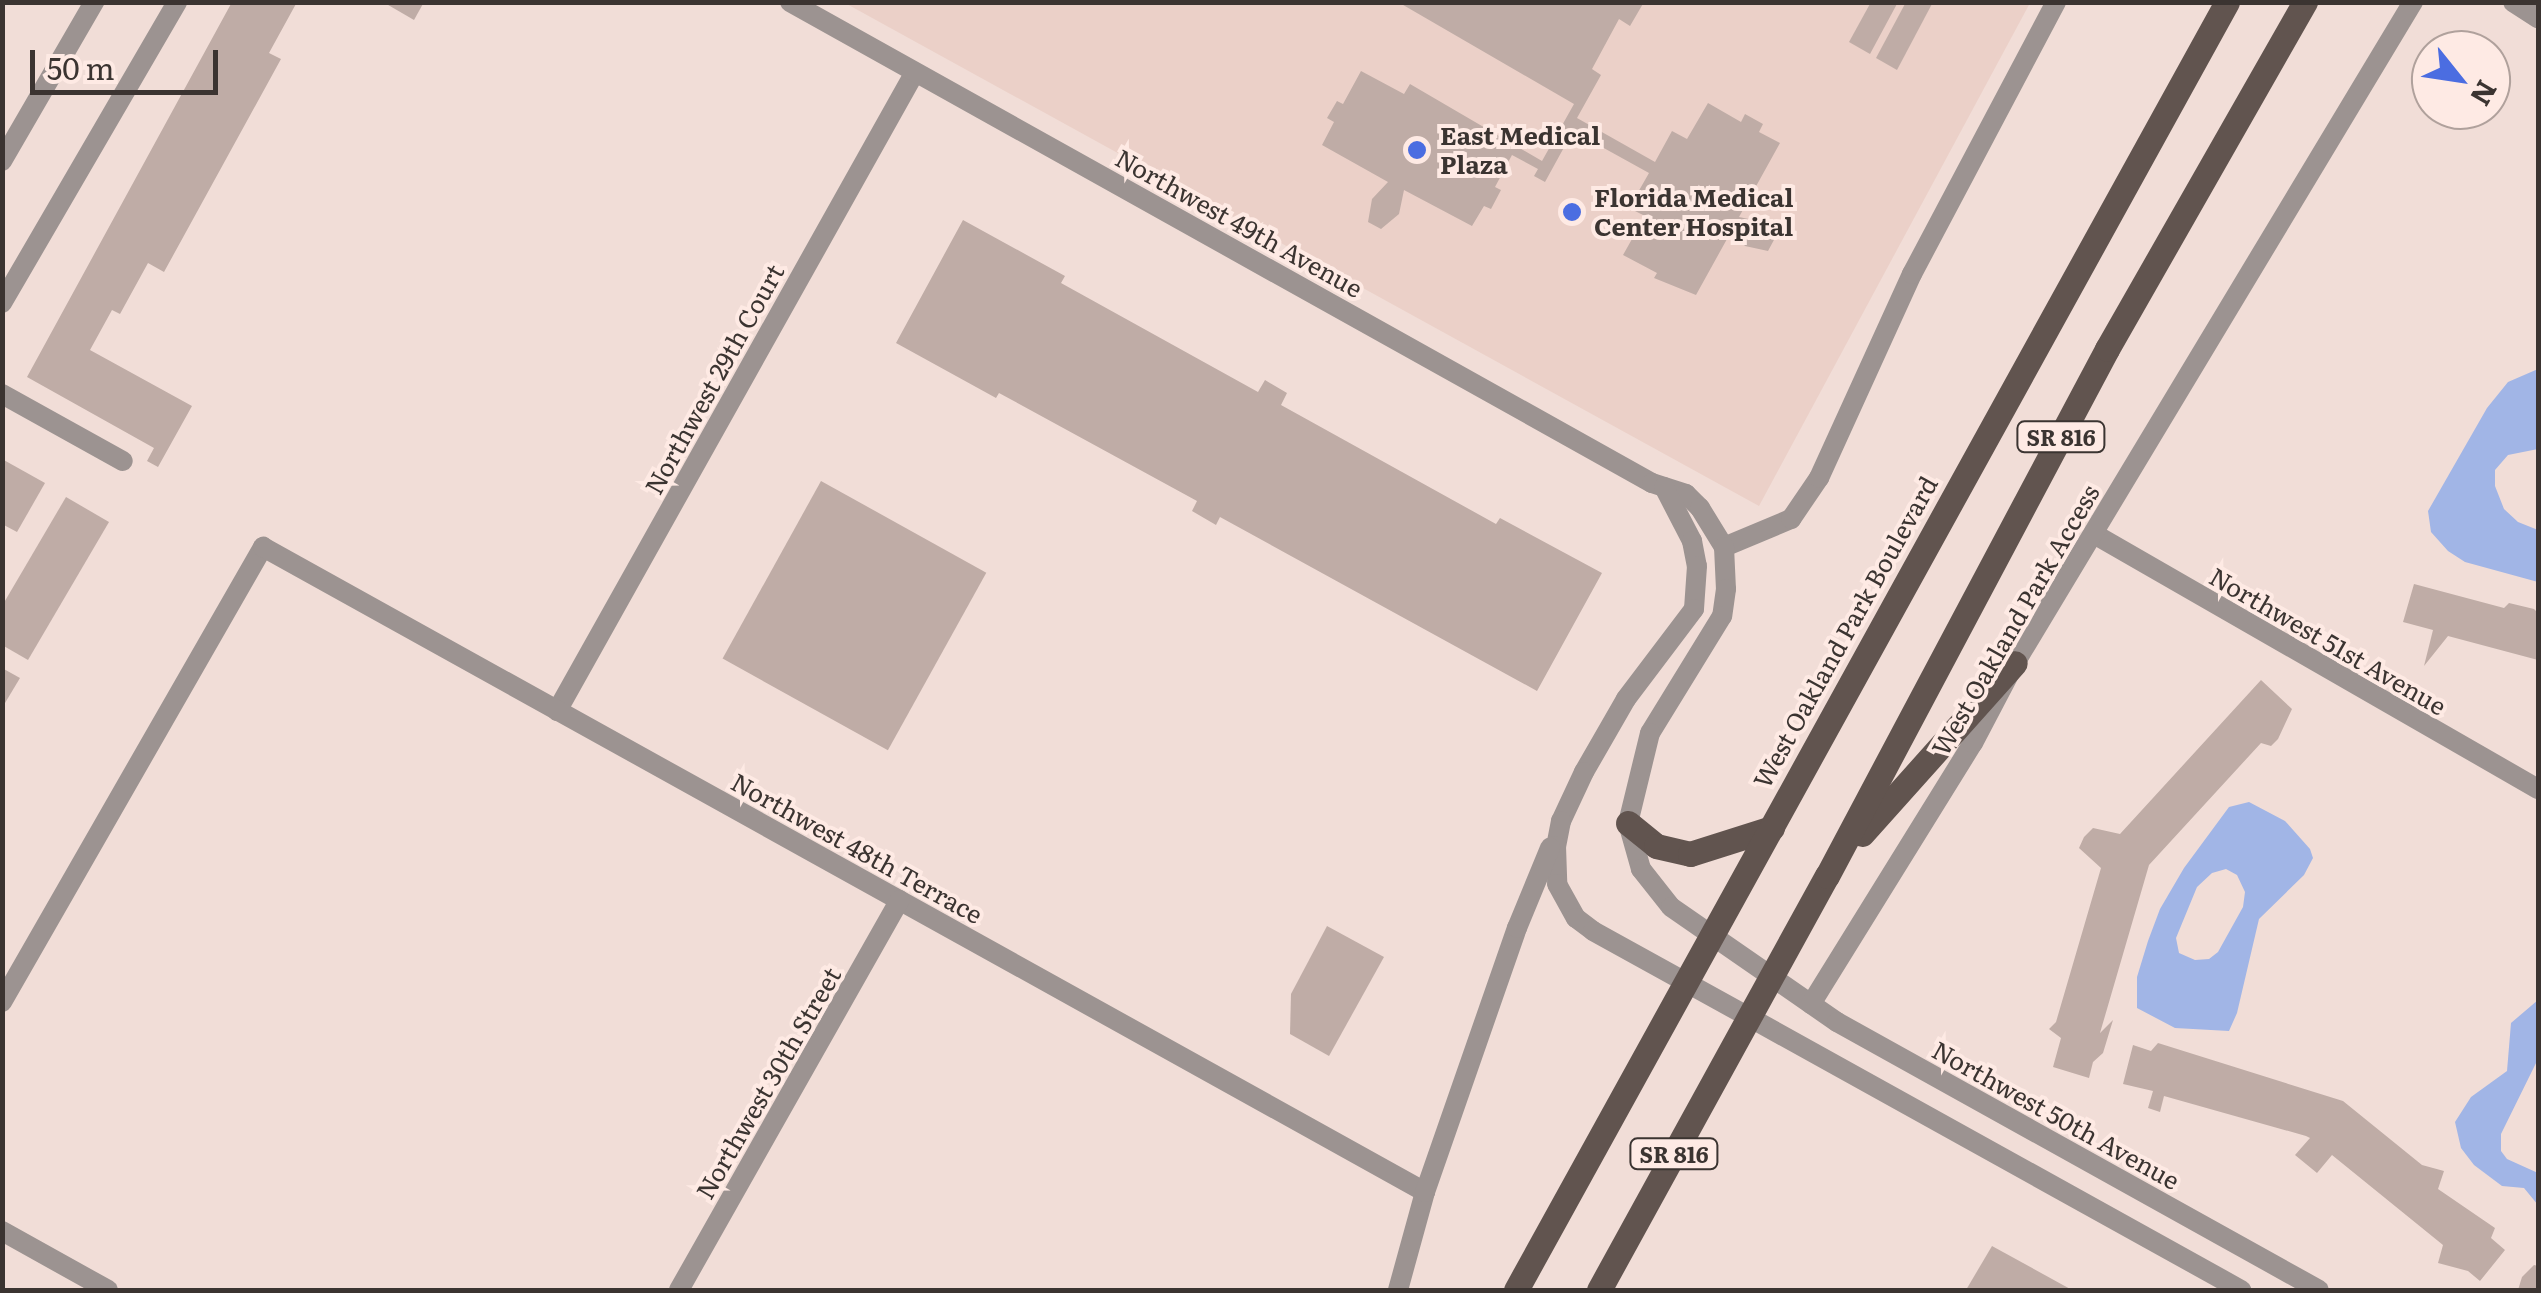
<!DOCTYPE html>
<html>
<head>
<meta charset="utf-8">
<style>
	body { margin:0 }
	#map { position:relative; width:2541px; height:1293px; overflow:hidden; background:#f1ddd7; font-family:Literata,serif }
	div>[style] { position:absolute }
	.built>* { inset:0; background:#ebd0c8 }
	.water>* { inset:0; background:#a1b5e6 }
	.building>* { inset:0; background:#bfaca6; transform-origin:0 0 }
	.minor>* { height:20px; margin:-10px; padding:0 10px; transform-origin:10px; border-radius:10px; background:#9c9391 }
	.tertiary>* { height:20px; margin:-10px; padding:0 10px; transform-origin:10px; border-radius:10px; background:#9c9391 }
	.primary>* { height:25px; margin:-12.5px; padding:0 12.5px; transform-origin:12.5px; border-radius:12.5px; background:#61544f }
	.dots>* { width:28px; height:28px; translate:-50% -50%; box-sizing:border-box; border:5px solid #feeae4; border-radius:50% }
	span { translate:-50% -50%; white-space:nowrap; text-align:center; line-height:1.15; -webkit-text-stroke:8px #feeae4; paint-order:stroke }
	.shield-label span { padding:2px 8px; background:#feeae4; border:2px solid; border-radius:8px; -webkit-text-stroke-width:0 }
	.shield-label { font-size:22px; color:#3b3431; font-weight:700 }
	.poi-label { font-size:25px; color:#3b3431; font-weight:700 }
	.left { translate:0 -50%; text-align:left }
	.street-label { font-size:25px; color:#3b3431 }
	.frame { position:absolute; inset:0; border:5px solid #3b3431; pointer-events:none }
	.north { position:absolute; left:2411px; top:30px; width:100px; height:100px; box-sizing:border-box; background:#feeae4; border:2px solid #b0a19c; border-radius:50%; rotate:120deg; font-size:28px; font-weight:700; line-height:40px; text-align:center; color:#3b3431 }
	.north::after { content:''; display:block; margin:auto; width:35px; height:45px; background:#4b6de1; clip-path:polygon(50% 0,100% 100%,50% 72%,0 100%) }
	.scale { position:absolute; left:30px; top:50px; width:188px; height:45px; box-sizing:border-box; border:5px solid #3b3431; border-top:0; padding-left:12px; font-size:30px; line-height:35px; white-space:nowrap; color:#3b3431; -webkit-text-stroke:8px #feeae4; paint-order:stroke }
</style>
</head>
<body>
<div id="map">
	<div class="built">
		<div style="clip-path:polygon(845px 3px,2030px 3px,1759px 506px)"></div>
	</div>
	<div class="water">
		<div style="clip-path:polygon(2538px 369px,2538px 449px,2508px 455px,2495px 470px,2495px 486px,2504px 509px,2518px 522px,2538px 530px,2538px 582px,2465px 562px,2448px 551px,2431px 532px,2428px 511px,2487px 408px,2508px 382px)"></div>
		<div style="clip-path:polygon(evenodd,2249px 802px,2285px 821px,2310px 849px,2313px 858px,2304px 875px,2259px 919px,2237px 1013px,2229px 1031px,2175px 1028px,2137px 1008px,2137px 977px,2148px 941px,2160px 909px,2184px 868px,2229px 807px,2249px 802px,2226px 869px,2237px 875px,2245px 892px,2243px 907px,2218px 952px,2209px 959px,2195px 960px,2179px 953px,2176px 938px,2197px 887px,2212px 873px,2226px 869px)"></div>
		<div style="clip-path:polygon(2538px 1000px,2538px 1059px,2501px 1134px,2501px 1151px,2507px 1159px,2538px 1173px,2538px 1205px,2524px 1188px,2502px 1186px,2474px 1165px,2461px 1148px,2455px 1122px,2471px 1097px,2507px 1071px,2511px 1023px)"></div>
	</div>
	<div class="building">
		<div style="clip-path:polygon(232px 2px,297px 2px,269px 53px,281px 59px,164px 272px,148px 263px,120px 314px,112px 310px,90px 350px,192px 406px,158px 467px,147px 461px,154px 448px,27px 377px)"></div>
		<div style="clip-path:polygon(383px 2px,424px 2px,414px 20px)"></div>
		<div style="clip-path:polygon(1398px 2px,1644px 2px,1630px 26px,1619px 19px,1592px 69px,1601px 75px,1577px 118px,1655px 162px,1672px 131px,1687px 139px,1708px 103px,1741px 122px,1745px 114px,1763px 124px,1759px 132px,1780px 143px,1739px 217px,1758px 221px,1775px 238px,1768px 251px,1745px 246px,1732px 230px,1696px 295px,1654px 278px,1657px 273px,1623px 255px,1645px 216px,1629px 208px,1649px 173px,1573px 131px,1545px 182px,1534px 176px,1538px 169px,1512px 155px,1495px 187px,1501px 190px,1491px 209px,1484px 206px,1472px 226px,1404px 190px,1399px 214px,1381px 229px,1368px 222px,1372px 199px,1388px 182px,1322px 145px,1334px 122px,1327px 118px,1337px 101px,1343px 104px,1361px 71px,1404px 94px,1410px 84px,1542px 161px,1574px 104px)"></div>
		<div style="clip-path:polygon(1871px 2px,1898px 2px,1870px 54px,1849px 42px)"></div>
		<div style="clip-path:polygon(1906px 2px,1933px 2px,1897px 70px,1876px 58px)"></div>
		<div style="clip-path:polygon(963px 220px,1065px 276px,1061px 283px,1258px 392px,1265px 380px,1287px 393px,1281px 405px,1496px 524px,1500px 518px,1602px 573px,1537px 691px,1220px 517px,1216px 525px,1192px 511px,1197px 501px,999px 393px,996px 398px,896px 343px)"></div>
		<div style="clip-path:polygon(2px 459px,45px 483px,17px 532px,2px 524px)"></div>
		<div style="left:821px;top:481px;width:189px;height:203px;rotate:29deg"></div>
		<div style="clip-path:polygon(66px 497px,109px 522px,28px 660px,2px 645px,2px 606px)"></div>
		<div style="clip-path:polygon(2414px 584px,2504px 608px,2509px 603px,2534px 609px,2538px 613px,2538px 660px,2448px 636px,2424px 666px,2433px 630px,2403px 622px)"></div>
		<div style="clip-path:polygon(2px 668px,20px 678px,2px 708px)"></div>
		<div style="clip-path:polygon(2261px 680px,2292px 709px,2278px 739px,2271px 746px,2261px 743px,2149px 865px,2100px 1033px,2113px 1020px,2103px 1053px,2093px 1062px,2089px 1078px,2053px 1067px,2061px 1038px,2049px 1029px,2056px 1022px,2101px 868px,2079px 848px,2084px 837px,2093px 828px,2120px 834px)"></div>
		<div style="clip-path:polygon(1327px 926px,1384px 957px,1329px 1056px,1290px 1034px,1291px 994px)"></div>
		<div style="clip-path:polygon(2158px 1043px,2343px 1101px,2422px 1165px,2444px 1171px,2438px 1189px,2495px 1228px,2491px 1238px,2505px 1250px,2480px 1281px,2468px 1271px,2438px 1263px,2443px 1245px,2332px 1155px,2317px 1173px,2295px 1155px,2310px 1138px,2306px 1136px,2164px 1096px,2160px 1112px,2148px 1108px,2153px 1091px,2123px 1084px,2133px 1045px,2151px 1051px)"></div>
		<div style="clip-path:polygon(1992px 1246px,2072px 1290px,1966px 1290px)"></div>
		<div style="clip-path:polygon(2534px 1265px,2538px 1266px,2538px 1290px,2518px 1290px,2522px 1277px)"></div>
	</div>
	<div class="minor">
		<div style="left:2513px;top:2px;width:30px;rotate:33deg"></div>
		<div style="left:2px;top:161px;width:184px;rotate:-59.9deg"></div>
		<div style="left:2px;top:303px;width:348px;rotate:-59.8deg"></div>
		<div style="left:2px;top:394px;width:138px;rotate:29deg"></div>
		<div style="left:2094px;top:534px;width:512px;rotate:29.87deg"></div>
		<div style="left:1724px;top:547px;width:73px;rotate:-22.7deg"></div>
		<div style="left:1791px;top:519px;width:50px;rotate:-55.7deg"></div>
		<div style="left:1819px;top:478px;width:224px;rotate:-65.5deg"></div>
		<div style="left:1912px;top:274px;width:308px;rotate:-62.1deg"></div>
		<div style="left:557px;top:711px;width:732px;rotate:-60.74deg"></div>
		<div style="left:1772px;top:977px;width:79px;rotate:34.7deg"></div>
		<div style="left:1837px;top:1022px;width:551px;rotate:29.07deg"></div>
		<div style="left:2px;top:1002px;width:525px;rotate:-60.16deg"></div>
		<div style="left:263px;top:547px;width:1329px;rotate:29.03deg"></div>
		<div style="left:1811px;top:1004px;width:307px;rotate:-58.2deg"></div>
		<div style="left:1973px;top:743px;width:90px;rotate:-62.3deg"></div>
		<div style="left:2015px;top:663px;width:772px;rotate:-58.95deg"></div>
		<div style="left:1749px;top:1017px;width:563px;rotate:29.02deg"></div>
		<div style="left:2px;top:1231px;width:121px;rotate:29.1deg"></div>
		<div style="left:679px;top:1290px;width:448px;rotate:-60.5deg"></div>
	</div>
	<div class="tertiary">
		<div style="left:790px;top:2px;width:987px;rotate:29.16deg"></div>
		<div style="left:1652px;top:483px;width:36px;rotate:18deg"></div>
		<div style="left:1686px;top:494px;width:20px;rotate:45deg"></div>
		<div style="left:1700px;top:508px;width:46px;rotate:58.4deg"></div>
		<div style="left:1724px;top:547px;width:42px;rotate:87.3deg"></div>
		<div style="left:1726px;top:589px;width:27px;rotate:98deg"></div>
		<div style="left:1722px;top:616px;width:137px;rotate:121.6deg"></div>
		<div style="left:1650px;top:733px;width:93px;rotate:103.7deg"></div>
		<div style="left:1628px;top:823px;width:48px;rotate:74.2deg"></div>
		<div style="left:1641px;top:869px;width:48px;rotate:51.7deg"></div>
		<div style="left:1671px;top:907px;width:123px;rotate:34.7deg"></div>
		<div style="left:1664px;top:487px;width:61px;rotate:62.6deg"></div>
		<div style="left:1692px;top:541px;width:25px;rotate:79deg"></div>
		<div style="left:1697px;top:566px;width:43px;rotate:94deg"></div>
		<div style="left:1694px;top:609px;width:113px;rotate:127.1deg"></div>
		<div style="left:1626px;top:699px;width:84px;rotate:119.9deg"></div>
		<div style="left:1584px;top:772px;width:54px;rotate:115.1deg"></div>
		<div style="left:1561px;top:821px;width:25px;rotate:101deg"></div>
		<div style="left:1556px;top:846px;width:38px;rotate:88deg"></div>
		<div style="left:1557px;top:884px;width:39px;rotate:61deg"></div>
		<div style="left:1576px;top:918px;width:21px;rotate:37deg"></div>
		<div style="left:1593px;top:931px;width:178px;rotate:28.9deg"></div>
		<div style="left:1398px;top:1290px;width:102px;rotate:-74.6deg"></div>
		<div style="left:1425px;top:1192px;width:280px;rotate:-70.8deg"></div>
		<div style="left:1517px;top:928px;width:87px;rotate:-67.6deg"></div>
	</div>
	<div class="primary">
		<div style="left:1628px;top:823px;width:36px;rotate:39deg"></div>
		<div style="left:1656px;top:846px;width:35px;rotate:13deg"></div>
		<div style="left:1690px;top:854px;width:86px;rotate:-17.6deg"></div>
		<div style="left:1862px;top:834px;width:229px;rotate:-48.2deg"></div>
		<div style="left:1516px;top:1290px;width:1471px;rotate:-61.1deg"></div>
		<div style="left:1599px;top:1290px;width:473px;rotate:-61.2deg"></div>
		<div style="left:1827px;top:876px;width:597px;rotate:-62.02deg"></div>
		<div style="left:2107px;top:349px;width:400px;rotate:-60.3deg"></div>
	</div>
	<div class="dots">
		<div style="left:1417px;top:150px;background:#4b6de1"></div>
		<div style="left:1572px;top:212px;background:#4b6de1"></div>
	</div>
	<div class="shield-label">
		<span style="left:2061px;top:437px">SR 816</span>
		<span style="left:1674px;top:1154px">SR 816</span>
	</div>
	<div class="poi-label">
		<span class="left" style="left:1440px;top:150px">East Medical<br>Plaza</span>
		<span class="left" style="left:1594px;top:212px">Florida Medical<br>Center Hospital</span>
	</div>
	<div class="street-label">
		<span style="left:1239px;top:223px;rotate:29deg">Northwest 49th Avenue</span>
		<span style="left:714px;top:379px;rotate:-61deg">Northwest 29th Court</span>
		<span style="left:2015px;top:620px;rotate:-60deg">West Oakland Park Access</span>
		<span style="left:1845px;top:632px;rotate:-61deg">West Oakland Park Boulevard</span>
		<span style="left:2328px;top:641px;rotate:30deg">Northwest 51st Avenue</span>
		<span style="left:857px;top:848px;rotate:29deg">Northwest 48th Terrace</span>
		<span style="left:768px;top:1083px;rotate:-60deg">Northwest 30th Street</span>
		<span style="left:2056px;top:1115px;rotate:29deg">Northwest 50th Avenue</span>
	</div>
	<div class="frame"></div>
	<div class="north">N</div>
	<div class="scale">50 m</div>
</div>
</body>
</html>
